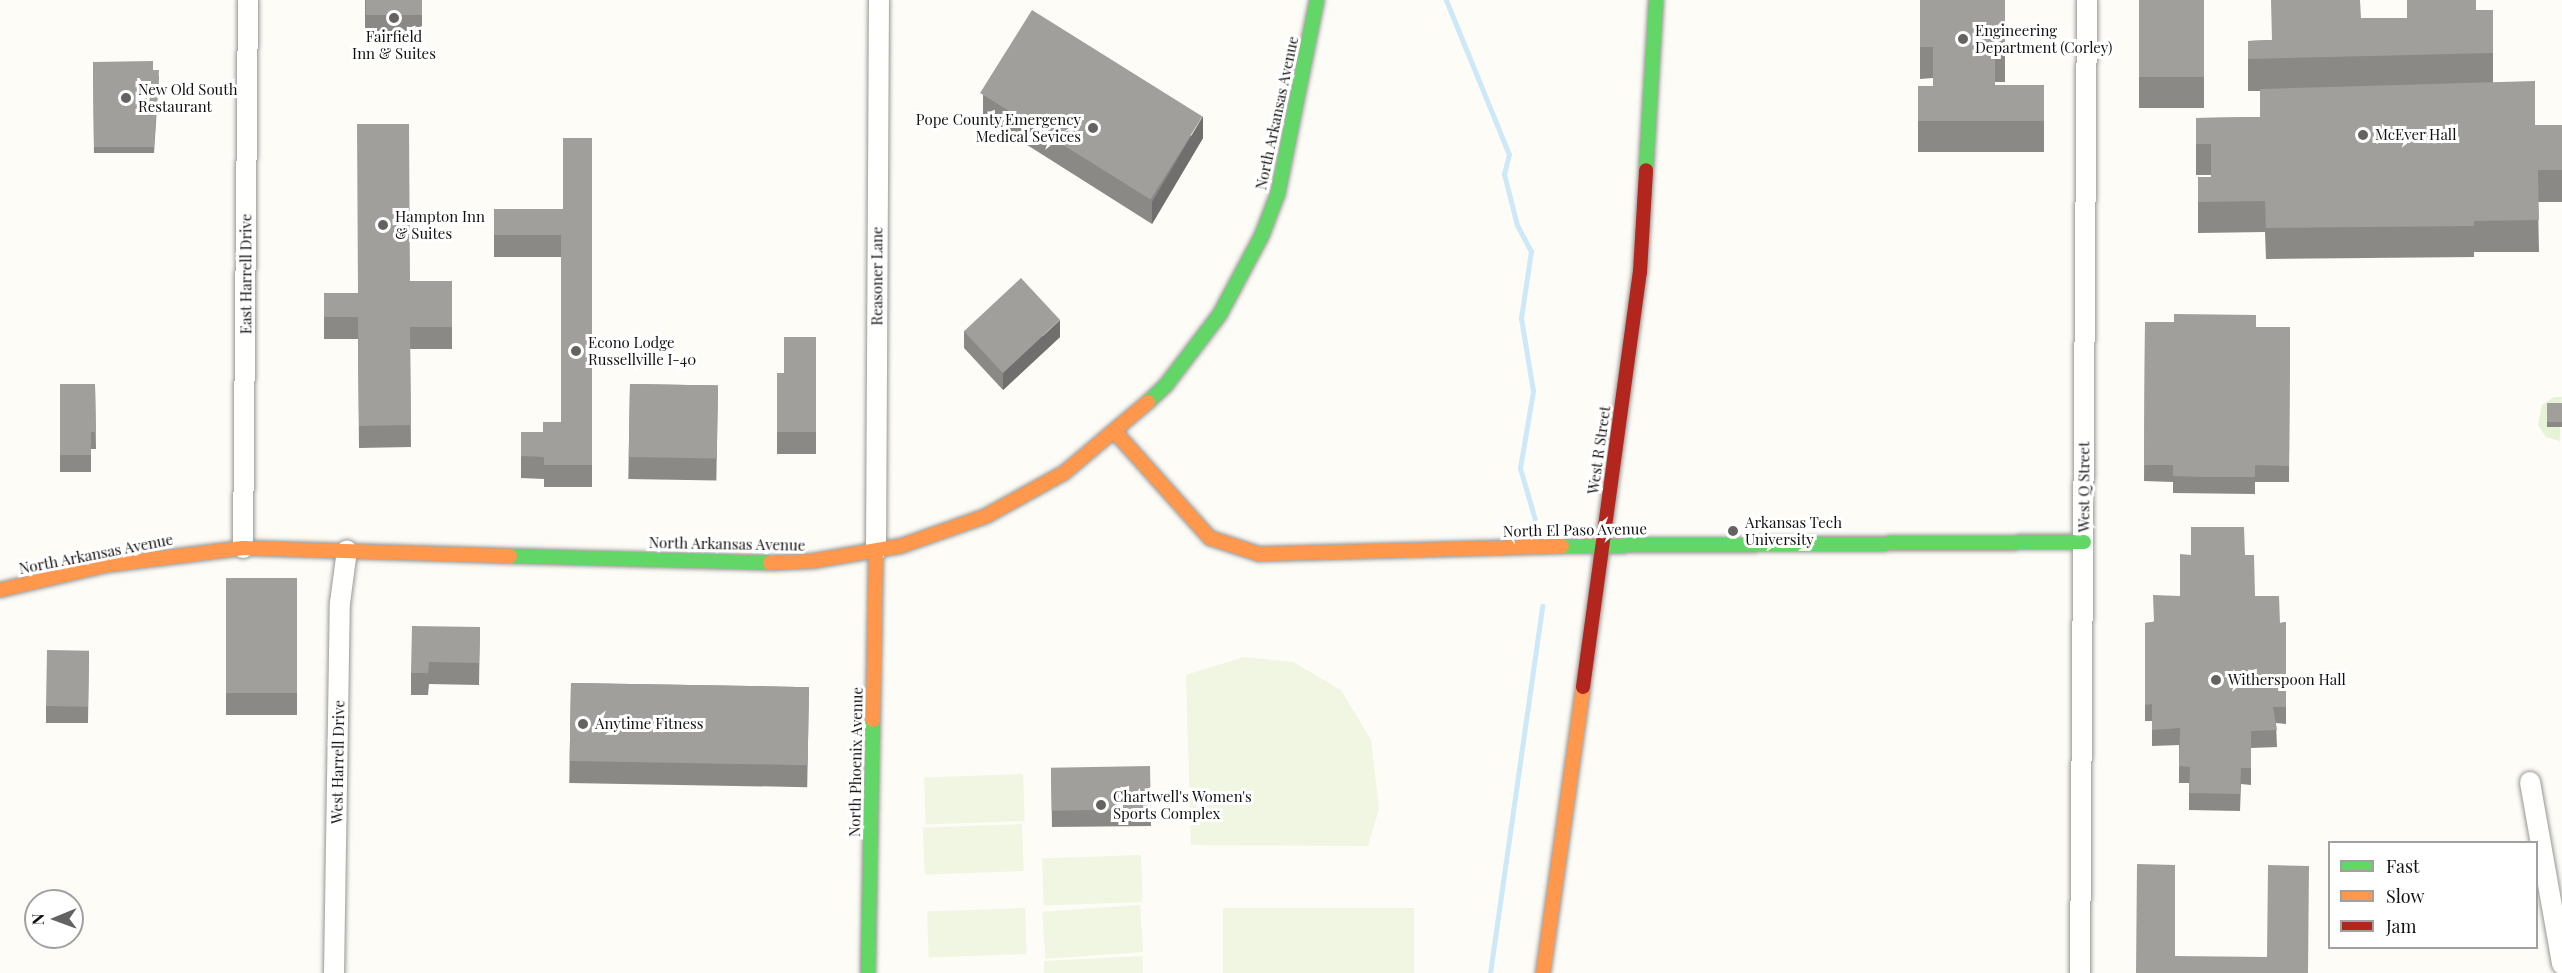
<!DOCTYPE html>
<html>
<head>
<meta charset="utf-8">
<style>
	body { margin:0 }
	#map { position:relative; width:2562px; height:973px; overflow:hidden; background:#fdfcf7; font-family:"Playfair Display",serif }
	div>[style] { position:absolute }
	.green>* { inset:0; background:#e7f3d7 }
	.pitch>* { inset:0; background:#f0f6e1; transform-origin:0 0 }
	.stream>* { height:5px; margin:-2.5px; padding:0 2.5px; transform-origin:2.5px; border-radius:2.5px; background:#cde8f7 }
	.roads { filter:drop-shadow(0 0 2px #979795) drop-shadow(0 0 2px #979795) }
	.street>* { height:20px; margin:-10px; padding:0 10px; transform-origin:10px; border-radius:10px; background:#fffffe }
	.fast>* { height:14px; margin:-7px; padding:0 7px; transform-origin:7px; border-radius:7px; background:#63d668 }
	.slow>* { height:14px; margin:-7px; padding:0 7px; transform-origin:7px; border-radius:7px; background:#ff974d }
	.jam>* { height:14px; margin:-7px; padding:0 7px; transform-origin:7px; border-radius:7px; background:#b3261e }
	.wall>* { inset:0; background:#8a8986; transform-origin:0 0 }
	.shaded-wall>* { inset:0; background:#716f6d }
	.building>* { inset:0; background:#a19f9c; transform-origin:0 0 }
	.dots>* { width:16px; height:16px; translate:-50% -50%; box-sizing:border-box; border:3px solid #fff; border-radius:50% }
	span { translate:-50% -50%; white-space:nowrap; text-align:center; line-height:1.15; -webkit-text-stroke:6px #fff; paint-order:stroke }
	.poi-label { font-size:15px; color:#111 }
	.left { translate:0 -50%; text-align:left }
	.right { translate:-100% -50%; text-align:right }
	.street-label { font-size:15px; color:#111 }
	.legend { position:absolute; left:2328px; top:841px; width:210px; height:108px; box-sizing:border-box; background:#fff; border:2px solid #a0a0a0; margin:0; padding:8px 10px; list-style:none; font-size:18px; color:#111 }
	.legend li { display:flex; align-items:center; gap:12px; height:30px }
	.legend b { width:30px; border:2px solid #a0a0a0 }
	.north { position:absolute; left:24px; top:889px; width:60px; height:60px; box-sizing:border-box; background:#fff; border:2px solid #a0a0a0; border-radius:50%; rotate:269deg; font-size:16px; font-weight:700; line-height:24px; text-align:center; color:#111 }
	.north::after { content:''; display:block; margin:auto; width:21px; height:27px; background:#646362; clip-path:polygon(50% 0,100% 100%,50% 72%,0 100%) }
</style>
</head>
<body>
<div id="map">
	<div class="green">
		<div style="clip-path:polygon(2554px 397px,2562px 397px,2560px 441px,2546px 437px,2538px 425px,2542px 405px)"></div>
	</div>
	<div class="pitch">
		<div style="clip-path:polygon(1244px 657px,1293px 662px,1341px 690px,1371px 740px,1379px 809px,1368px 846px,1191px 845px,1186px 675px)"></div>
		<div style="left:1023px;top:774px;width:47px;height:99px;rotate:88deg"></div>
		<div style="left:1022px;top:824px;width:47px;height:99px;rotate:88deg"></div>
		<div style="left:1141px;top:855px;width:47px;height:99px;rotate:88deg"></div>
		<div style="left:1140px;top:905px;width:47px;height:98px;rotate:86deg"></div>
		<div style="left:1025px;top:908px;width:46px;height:98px;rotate:88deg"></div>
		<div style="left:1223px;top:908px;width:191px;height:65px"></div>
		<div style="clip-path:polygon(1143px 956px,1143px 973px,1044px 973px,1044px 961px)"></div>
	</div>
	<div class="stream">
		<div style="left:1446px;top:0;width:166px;rotate:67.8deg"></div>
		<div style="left:1509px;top:154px;width:21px;rotate:104deg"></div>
		<div style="left:1504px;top:174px;width:53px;rotate:75.7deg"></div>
		<div style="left:1517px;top:225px;width:30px;rotate:62deg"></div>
		<div style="left:1531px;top:251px;width:68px;rotate:98.5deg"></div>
		<div style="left:1521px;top:318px;width:74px;rotate:80.7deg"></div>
		<div style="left:1533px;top:391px;width:78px;rotate:99.6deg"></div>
		<div style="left:1520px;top:468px;width:65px;rotate:73.8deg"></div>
		<div style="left:1490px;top:973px;width:371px;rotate:-81.9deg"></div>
	</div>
	<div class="roads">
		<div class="street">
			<div style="left:243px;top:548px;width:548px;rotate:-89.48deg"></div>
			<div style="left:876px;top:551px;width:551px;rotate:-89.69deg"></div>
			<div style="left:2530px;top:782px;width:185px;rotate:80deg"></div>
			<div style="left:334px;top:973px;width:370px;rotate:-89.1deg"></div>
			<div style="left:340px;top:603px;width:53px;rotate:-82.5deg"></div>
			<div style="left:2080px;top:973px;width:973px;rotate:-89.59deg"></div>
		</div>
		<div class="fast">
			<div style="left:1646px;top:170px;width:170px;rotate:-86.6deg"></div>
			<div style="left:1148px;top:402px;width:25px;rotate:-43deg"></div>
			<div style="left:1166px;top:385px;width:89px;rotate:-52.7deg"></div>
			<div style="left:1220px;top:314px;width:89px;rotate:-62deg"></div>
			<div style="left:1262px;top:235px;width:45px;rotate:-69.1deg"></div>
			<div style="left:1278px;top:193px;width:197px;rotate:-78.6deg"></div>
			<div style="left:1562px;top:546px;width:522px;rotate:-0.44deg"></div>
			<div style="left:510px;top:556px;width:260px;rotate:1.5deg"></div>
			<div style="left:868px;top:973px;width:253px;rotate:-88.9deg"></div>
		</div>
		<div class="slow">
			<div style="left:1116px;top:433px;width:141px;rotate:48.2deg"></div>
			<div style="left:1210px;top:538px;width:52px;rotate:18.1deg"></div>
			<div style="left:1259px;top:554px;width:303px;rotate:-1.5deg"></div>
			<div style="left:770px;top:563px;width:43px;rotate:-2.7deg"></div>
			<div style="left:813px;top:561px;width:89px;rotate:-9.7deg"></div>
			<div style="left:901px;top:546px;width:90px;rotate:-19.4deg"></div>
			<div style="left:986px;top:516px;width:89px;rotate:-28.9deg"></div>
			<div style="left:1064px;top:473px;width:110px;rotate:-40.2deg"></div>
			<div style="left:0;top:590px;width:110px;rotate:-13.2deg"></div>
			<div style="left:107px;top:565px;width:137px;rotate:-7.1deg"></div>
			<div style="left:243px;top:548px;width:267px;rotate:1.7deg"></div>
			<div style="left:873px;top:720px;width:169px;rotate:-89deg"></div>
			<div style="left:1543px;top:973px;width:289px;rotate:-82deg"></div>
		</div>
		<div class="jam">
			<div style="left:1583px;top:687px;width:419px;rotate:-82.2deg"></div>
			<div style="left:1640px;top:272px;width:102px;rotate:-86.6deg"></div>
		</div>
	</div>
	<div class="wall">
		<div style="left:365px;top:0;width:57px;height:37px"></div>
		<div style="clip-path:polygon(1920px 0,2005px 0,2005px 82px,1995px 82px,1995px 85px,2044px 85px,2044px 152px,1918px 152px,1918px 86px,1933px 86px,1933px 78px,1920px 79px)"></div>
		<div style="left:2139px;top:0;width:65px;height:108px"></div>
		<div style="clip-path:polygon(2476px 10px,2493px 10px,2493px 82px,2535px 125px,2562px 125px,2562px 202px,2538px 202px,2539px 252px,2474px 252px,2474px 257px,2266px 259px,2265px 232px,2198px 233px,2198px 177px,2211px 177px,2211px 175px,2196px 175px,2196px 118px,2260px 117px,2260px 91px,2248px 91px,2248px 41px,2271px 40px,2361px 18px,2407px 18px)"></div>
		<div style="clip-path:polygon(93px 62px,153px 70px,159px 76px,154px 153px,94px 153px)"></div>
		<div style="clip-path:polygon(983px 95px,1203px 138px,1152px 224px,983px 117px)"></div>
		<div style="clip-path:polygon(592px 138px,592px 487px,544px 487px,544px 479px,521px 478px,521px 432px,543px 432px,561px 422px,561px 257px,494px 257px,494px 209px,563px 209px)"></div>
		<div style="clip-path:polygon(410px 281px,452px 327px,452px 349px,410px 349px,411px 447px,359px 448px,358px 339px,324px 339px,324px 315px,358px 293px)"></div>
		<div style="clip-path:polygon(2145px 322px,2256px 327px,2290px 327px,2289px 482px,2255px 482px,2255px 494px,2173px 493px,2173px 482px,2144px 481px)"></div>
		<div style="clip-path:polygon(964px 331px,1060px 337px,1003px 390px,964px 348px)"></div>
		<div style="clip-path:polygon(816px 337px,816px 454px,777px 454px,777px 373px,784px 373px)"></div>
		<div style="clip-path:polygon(60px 384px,95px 384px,96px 449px,91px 449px,91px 472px,60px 472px)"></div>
		<div style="left:630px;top:384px;width:88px;height:95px;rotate:1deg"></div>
		<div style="left:2547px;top:403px;width:15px;height:24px"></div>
		<div style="clip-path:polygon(2245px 555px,2255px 596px,2280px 623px,2286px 622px,2286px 724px,2276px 723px,2277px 747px,2251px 748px,2251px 785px,2241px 784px,2240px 811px,2189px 810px,2189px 783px,2179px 783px,2179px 745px,2152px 746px,2152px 721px,2145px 721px,2145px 623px,2153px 622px,2180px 596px)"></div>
		<div style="left:297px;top:578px;width:137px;height:71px;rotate:90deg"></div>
		<div style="clip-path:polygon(480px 627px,479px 685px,429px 684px,428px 695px,411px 695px,411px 673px)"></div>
		<div style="clip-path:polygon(89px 651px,88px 723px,46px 723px,46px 706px)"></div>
		<div style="left:571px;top:683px;width:238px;height:100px;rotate:1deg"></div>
		<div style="clip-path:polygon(1051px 768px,1151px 809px,1151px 826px,1052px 827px)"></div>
	</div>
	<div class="shaded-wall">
		<div style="clip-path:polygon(1203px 116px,1203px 138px,1152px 224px,1152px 202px)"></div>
		<div style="clip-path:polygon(1060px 320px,1060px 337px,1003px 390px,1003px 373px)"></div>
	</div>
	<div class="building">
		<div style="left:366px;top:0;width:56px;height:15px"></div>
		<div style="clip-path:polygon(1920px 0,2005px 0,2005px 50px,1995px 50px,1995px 85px,2044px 85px,2044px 121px,1918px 121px,1918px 86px,1933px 86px,1933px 47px,1920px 47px)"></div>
		<div style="left:2139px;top:0;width:65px;height:77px"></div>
		<div style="clip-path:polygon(2271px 0,2360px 0,2361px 18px,2407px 18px,2407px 0,2476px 0,2476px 10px,2493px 10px,2493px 53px,2248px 59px,2248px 41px,2272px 40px)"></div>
		<div style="left:1032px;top:10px;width:201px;height:98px;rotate:32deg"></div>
		<div style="clip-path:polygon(153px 61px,153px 70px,159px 70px,154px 147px,94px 147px,93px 62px)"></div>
		<div style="clip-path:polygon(2535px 81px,2535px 125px,2562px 125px,2562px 170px,2538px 170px,2539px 220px,2474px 221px,2474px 226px,2266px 228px,2265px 201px,2198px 202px,2198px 177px,2211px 177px,2211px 144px,2196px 144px,2196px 118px,2260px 117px,2260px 89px)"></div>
		<div style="clip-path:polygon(357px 124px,409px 124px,410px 281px,452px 281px,452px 327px,410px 327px,411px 425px,359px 426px,358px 317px,324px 317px,324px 293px,358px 293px)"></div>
		<div style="clip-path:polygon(563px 138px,592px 138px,592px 465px,544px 465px,544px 457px,521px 456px,521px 432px,543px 432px,543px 422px,561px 422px,561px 235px,494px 235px,494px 209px,563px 209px)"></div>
		<div style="left:1021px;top:278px;width:57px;height:78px;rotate:47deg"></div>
		<div style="clip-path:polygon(2174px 314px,2256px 315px,2256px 327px,2290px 327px,2289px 466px,2255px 465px,2255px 477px,2203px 477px,2173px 476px,2173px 465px,2144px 465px,2145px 322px,2174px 322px)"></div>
		<div style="clip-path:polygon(784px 337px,816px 337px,816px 432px,777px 432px,777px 373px,784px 373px)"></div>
		<div style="clip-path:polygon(60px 384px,95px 384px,96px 432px,91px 432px,91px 455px,60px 455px)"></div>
		<div style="left:630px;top:384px;width:88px;height:73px;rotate:1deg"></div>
		<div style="left:2547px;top:403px;width:15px;height:19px"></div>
		<div style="clip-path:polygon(2191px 527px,2244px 527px,2245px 555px,2254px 555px,2255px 596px,2279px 596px,2280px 623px,2286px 622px,2286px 707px,2273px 707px,2277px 730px,2251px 731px,2251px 768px,2241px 768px,2240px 794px,2189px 793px,2190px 767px,2179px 766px,2180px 728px,2152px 730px,2152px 704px,2145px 705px,2145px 623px,2154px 622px,2153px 595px,2180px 596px,2180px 554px,2191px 555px)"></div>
		<div style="left:297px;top:578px;width:115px;height:71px;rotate:90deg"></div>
		<div style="clip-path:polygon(412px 626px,480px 627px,479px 663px,429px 662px,428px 673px,411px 673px)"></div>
		<div style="left:47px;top:650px;width:42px;height:56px;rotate:1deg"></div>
		<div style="left:571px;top:683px;width:238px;height:78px;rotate:1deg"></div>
		<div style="left:1150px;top:766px;width:43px;height:99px;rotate:89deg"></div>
		<div style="clip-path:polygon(2137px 864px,2175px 865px,2175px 956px,2267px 957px,2268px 865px,2309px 866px,2308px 973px,2136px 973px)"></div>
	</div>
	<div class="dots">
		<div style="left:394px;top:18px;background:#646362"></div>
		<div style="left:1963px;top:39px;background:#646362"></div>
		<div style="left:126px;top:98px;background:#646362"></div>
		<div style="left:1093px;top:128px;background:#646362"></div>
		<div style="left:2363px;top:135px;background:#646362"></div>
		<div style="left:383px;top:225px;background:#646362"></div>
		<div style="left:576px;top:351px;background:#646362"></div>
		<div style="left:1733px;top:531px;background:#646362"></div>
		<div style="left:2216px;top:680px;background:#646362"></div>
		<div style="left:583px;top:724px;background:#646362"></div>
		<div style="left:1101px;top:805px;background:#646362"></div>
	</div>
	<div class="poi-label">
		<span class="left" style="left:1975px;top:39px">Engineering<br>Department (Corley)</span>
		<span style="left:394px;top:45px">Fairfield<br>Inn &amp; Suites</span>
		<span class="left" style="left:138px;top:98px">New Old South<br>Restaurant</span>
		<span class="right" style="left:1081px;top:128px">Pope County Emergency<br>Medical Sevices</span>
		<span class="left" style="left:2375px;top:135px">McEver Hall</span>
		<span class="left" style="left:395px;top:225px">Hampton Inn<br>&amp; Suites</span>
		<span class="left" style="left:588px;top:351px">Econo Lodge<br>Russellville I-40</span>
		<span class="left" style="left:1745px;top:531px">Arkansas Tech<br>University</span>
		<span class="left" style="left:2228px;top:680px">Witherspoon Hall</span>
		<span class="left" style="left:595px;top:724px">Anytime Fitness</span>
		<span class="left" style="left:1113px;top:805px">Chartwell's Women's<br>Sports Complex</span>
	</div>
	<div class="street-label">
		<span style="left:1277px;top:113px;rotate:-78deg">North Arkansas Avenue</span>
		<span style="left:246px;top:274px;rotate:-90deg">East Harrell Drive</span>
		<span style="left:877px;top:276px;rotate:-90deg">Reasoner Lane</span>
		<span style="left:1599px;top:450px;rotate:-82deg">West R Street</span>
		<span style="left:2084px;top:487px;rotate:-90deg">West Q Street</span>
		<span style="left:1575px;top:530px;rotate:-1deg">North El Paso Avenue</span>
		<span style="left:727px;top:544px;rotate:1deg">North Arkansas Avenue</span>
		<span style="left:96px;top:554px;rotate:-11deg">North Arkansas Avenue</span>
		<span style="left:338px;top:762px;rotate:-89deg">West Harrell Drive</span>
		<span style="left:856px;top:762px;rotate:-89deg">North Phoenix Avenue</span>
	</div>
	<ul class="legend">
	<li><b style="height:8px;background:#63d668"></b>Fast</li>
	<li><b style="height:8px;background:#ff974d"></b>Slow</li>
	<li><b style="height:8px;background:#b3261e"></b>Jam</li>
	</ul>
	<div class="north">N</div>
</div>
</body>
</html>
